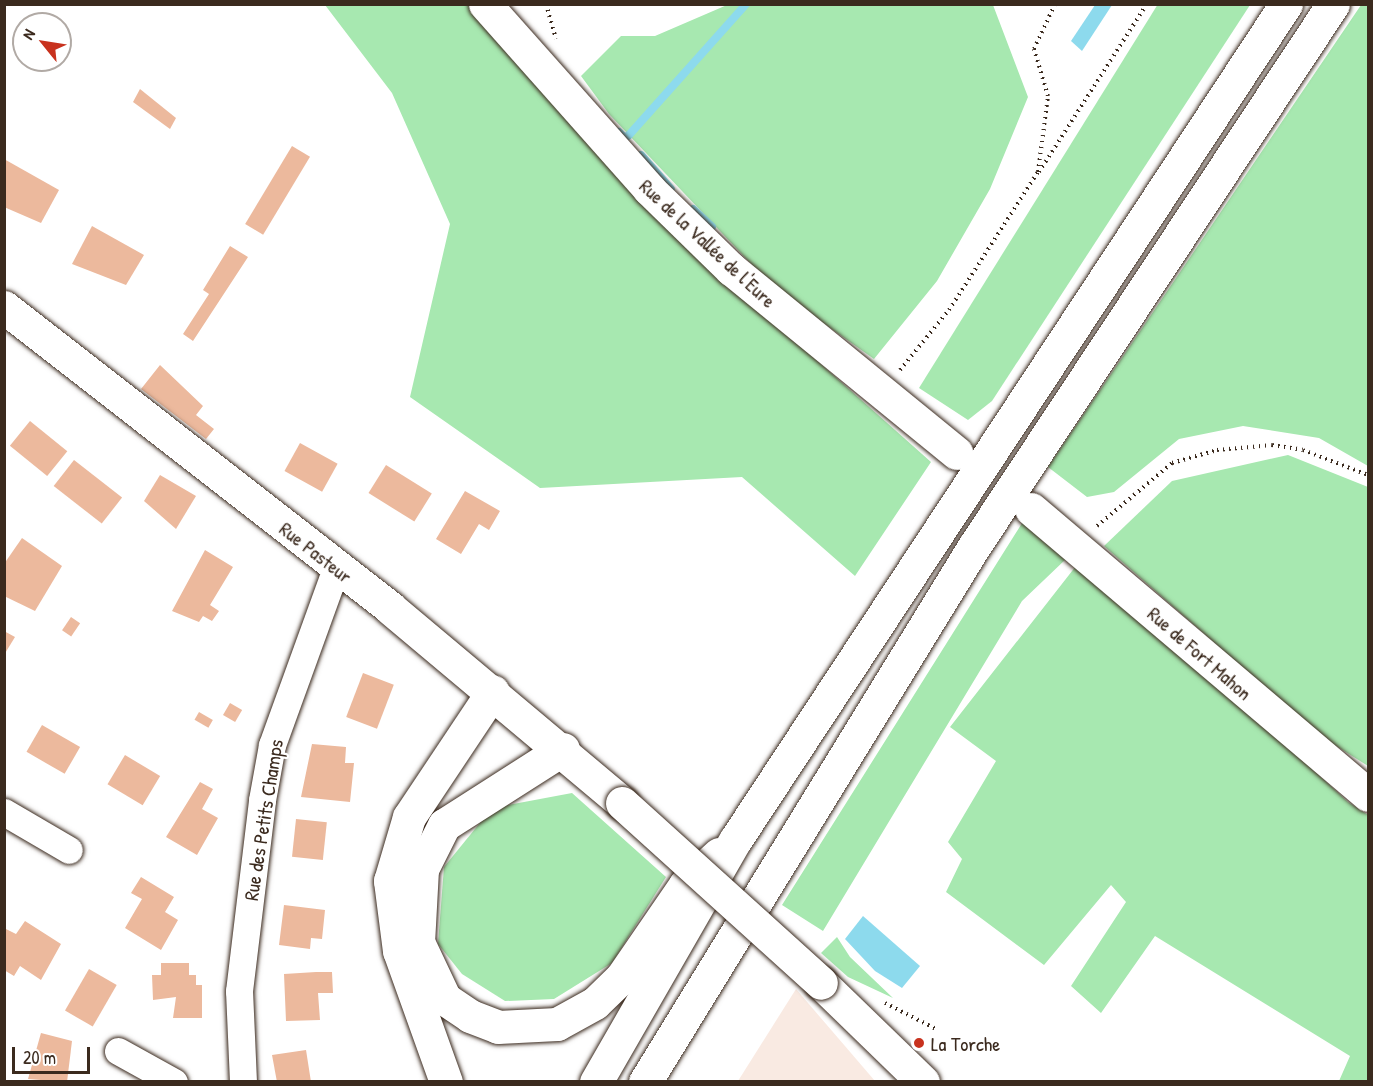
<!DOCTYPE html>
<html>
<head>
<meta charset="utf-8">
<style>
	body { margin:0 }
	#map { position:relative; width:1373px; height:1086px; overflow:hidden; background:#fff; font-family:"Patrick Hand",sans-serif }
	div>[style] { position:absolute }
	.built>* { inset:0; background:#f9eae2 }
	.green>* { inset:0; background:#a7e8b0 }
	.water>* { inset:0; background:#8ddaed }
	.stream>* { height:8px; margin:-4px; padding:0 4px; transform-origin:4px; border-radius:4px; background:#8ddaed }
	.building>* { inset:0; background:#ecb99d; transform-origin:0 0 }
	.path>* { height:4px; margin-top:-2px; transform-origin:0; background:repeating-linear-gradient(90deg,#3b2a1e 0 1.5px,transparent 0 6px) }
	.roads { filter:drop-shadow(0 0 2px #3b2a1e) drop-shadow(0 0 2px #3b2a1e) }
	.minor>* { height:27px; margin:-13.5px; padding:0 13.5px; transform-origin:13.5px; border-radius:13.5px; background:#fff }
	.tertiary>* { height:33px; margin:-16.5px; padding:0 16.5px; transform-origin:16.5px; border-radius:16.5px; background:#fff }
	.primary>* { height:33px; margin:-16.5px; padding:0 16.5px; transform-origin:16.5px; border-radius:16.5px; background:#fff }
	.bridges { filter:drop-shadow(0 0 2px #3b2a1e) drop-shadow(0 0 2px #3b2a1e) }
	.tertiary-bridge>* { height:33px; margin:-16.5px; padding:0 16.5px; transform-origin:16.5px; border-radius:16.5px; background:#fff }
	.dots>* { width:16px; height:16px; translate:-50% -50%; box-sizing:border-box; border:3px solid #fff; border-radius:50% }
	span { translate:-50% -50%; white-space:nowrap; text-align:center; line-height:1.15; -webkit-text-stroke:4.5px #fff; paint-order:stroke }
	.street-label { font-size:20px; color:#3b2a1e }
	.poi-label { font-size:20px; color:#3b2a1e }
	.left { translate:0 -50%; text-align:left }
	.frame { position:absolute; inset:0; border:6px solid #3b2a1e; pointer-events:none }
	.north { position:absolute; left:12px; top:12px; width:60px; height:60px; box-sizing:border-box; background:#fff; border:2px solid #b1aaa5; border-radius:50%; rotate:300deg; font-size:16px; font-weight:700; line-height:24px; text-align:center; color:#3b2a1e }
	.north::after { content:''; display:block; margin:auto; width:21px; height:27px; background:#c8321e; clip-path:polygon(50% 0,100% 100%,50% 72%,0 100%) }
	.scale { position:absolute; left:12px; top:1047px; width:78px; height:27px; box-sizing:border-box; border:3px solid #3b2a1e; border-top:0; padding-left:8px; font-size:18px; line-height:21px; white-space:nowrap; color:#3b2a1e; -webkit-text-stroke:4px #fff; paint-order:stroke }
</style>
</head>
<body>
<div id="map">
	<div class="built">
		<div style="clip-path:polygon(796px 989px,875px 1081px,738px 1081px)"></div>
	</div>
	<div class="green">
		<div style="clip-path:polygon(1158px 4px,1250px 5px,992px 401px,968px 420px,919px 388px)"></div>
		<div style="clip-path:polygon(325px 5px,468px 5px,680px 239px,931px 462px,855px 576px,742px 477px,540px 488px,410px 397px,450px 224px,392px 93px)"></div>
		<div style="clip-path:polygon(727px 5px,993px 5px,1028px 97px,990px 189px,937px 281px,874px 359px,774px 288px,609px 114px,581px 76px,621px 36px,655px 36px)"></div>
		<div style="clip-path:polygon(1361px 5px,1368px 5px,1368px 466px,1319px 438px,1243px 426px,1179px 439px,1114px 492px,1087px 497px,1048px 467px)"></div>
		<div style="clip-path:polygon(1288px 455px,1368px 487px,1368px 766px,1322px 737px,1104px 546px,1172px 481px)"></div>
		<div style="clip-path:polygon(1024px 520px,1066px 559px,1022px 601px,823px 931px,782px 905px)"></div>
		<div style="clip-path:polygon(1083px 557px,1348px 802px,1368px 815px,1368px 1081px,1339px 1081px,1350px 1056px,1155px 936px,1101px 1013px,1071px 986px,1126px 902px,1111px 885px,1044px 965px,946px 892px,962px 859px,948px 842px,996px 761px,950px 727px)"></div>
		<div style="clip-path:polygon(572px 793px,666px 877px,612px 963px,554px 999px,505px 1001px,462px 974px,438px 944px,444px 867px,492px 808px)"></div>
		<div style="clip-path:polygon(837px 937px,850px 957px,893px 998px,848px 977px,821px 953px)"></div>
	</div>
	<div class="water">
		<div style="clip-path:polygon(1095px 5px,1112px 5px,1082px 51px,1071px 41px)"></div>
		<div style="clip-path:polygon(863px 916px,920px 966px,902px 988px,875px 971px,845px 939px)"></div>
	</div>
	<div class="stream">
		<div style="left:619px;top:132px;width:8px;rotate:45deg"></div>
		<div style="left:625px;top:138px;width:5px;rotate:-37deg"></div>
		<div style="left:629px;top:135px;width:176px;rotate:-48.2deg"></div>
		<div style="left:641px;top:155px;width:45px;rotate:48.6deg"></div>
		<div style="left:693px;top:209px;width:26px;rotate:43deg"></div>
	</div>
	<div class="building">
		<div style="clip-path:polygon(140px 89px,176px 118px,170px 129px,133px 102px)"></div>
		<div style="left:292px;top:146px;width:21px;height:91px;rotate:31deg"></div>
		<div style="clip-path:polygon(4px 159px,59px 190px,41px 223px,4px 207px)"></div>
		<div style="clip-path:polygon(92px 226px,144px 255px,126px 285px,72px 264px)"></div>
		<div style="clip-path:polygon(230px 246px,248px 257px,193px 341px,183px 334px,209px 294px,203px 290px)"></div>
		<div style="clip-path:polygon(160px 365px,203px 406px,196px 415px,214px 429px,206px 439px,141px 389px)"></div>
		<div style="left:30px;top:421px;width:48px;height:32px;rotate:39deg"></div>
		<div style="left:300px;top:443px;width:43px;height:32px;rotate:29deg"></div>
		<div style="left:74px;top:460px;width:61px;height:33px;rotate:38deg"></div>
		<div style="left:386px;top:465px;width:54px;height:33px;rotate:32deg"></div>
		<div style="clip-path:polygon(160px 475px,196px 496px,176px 529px,144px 501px)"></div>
		<div style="clip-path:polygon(465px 491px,500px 511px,489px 530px,479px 524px,461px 554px,436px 539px)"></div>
		<div style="clip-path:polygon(22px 538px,62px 566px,35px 611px,4px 596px,4px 564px)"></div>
		<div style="clip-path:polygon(205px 550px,233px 567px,210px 605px,219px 611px,212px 621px,203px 616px,199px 622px,172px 611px)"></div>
		<div style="left:71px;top:617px;width:11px;height:16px;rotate:34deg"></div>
		<div style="clip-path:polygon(4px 631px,15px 637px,4px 655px)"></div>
		<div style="left:363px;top:673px;width:33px;height:47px;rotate:21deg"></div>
		<div style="left:230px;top:703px;width:14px;height:14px;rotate:30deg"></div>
		<div style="left:199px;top:712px;width:16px;height:9px;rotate:30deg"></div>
		<div style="left:42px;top:725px;width:44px;height:31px;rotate:30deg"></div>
		<div style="clip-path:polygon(312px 744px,346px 747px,345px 763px,354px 763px,350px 802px,301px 797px)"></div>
		<div style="left:125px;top:755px;width:41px;height:34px;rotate:31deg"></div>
		<div style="clip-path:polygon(200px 782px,213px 789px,202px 809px,218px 818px,197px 855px,166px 837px)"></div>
		<div style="left:296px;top:819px;width:31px;height:38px;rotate:6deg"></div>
		<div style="clip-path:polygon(141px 877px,174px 897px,165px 912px,178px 920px,161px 950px,125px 928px,142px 899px,131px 893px)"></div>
		<div style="clip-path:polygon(284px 905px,325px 910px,322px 939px,311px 938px,310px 949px,279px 945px)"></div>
		<div style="clip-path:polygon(25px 921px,61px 944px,41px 980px,20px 966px,14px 976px,4px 970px,4px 928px,16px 934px)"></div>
		<div style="clip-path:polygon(161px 963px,189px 963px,189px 975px,196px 975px,196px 985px,202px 985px,202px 1018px,173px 1018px,176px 997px,153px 1000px,152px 975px,161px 975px)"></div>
		<div style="left:89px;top:969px;width:32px;height:48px;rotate:30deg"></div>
		<div style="clip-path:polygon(316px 972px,332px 972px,333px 993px,318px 993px,320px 1020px,286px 1021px,284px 974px)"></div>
		<div style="clip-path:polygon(41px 1033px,72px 1041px,67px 1082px,28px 1079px)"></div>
		<div style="clip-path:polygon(306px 1050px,311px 1082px,277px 1082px,272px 1055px)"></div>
	</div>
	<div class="path">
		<div style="left:546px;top:4px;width:36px;rotate:74deg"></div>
		<div style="left:1039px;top:172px;width:200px;rotate:-57.3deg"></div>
		<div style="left:900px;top:370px;width:77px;rotate:-50.8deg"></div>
		<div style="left:949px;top:310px;width:164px;rotate:-57.2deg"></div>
		<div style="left:1038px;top:172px;width:77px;rotate:-82.5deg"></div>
		<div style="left:1048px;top:96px;width:49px;rotate:-106.6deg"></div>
		<div style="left:1034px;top:49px;width:50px;rotate:-65deg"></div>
		<div style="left:1097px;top:526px;width:98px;rotate:-40deg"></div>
		<div style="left:1172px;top:463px;width:47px;rotate:-16.1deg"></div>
		<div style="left:1217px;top:450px;width:55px;rotate:-5.2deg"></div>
		<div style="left:1272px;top:445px;width:31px;rotate:9deg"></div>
		<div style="left:1303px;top:450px;width:70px;rotate:21deg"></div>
		<div style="left:885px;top:1003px;width:59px;rotate:27deg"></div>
	</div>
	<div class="roads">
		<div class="minor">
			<div style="left:4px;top:812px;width:75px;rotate:30.3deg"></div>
			<div style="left:118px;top:1051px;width:64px;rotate:29deg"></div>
			<div style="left:243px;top:1082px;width:91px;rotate:-92.5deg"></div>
			<div style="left:239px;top:991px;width:192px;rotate:-83.1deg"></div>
			<div style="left:262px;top:800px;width:56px;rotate:-79.7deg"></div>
			<div style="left:272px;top:745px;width:188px;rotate:-70.1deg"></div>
		</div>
		<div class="tertiary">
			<div style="left:485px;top:4px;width:247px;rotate:48.4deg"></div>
			<div style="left:649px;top:189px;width:115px;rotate:44.3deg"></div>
			<div style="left:731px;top:269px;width:291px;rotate:39.2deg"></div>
			<div style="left:4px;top:307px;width:489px;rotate:37.9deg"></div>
			<div style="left:390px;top:608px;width:303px;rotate:40deg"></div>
			<div style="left:1031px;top:509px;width:442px;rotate:40.3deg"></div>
			<div style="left:821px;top:983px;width:142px;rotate:44.1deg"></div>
		</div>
		<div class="primary">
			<div style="left:563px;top:749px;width:141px;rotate:147.4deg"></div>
			<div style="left:444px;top:825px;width:49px;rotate:116.6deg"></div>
			<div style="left:422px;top:869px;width:73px;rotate:93.1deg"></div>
			<div style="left:418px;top:942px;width:63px;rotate:64.7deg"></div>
			<div style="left:445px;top:999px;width:30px;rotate:34deg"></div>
			<div style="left:470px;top:1016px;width:30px;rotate:21deg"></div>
			<div style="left:498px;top:1027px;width:59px;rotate:-2.9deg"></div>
			<div style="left:557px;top:1024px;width:43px;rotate:-28.9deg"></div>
			<div style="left:595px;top:1003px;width:36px;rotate:-44deg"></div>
			<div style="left:621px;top:978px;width:113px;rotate:-55.5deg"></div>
			<div style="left:685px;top:885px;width:46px;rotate:-42.4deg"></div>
			<div style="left:446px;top:1082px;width:139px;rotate:-109.7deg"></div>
			<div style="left:399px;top:951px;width:71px;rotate:-97.3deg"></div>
			<div style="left:390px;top:881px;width:67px;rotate:-73.5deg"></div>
			<div style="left:409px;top:817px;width:151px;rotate:-56.3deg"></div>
			<div style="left:596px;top:1082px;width:280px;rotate:-60.1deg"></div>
			<div style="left:736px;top:839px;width:1000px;rotate:-56.63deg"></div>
			<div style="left:645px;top:1082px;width:627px;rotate:-58.44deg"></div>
			<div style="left:973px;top:548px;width:652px;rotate:-56.5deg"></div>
		</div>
	</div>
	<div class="bridges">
		<div class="tertiary-bridge">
			<div style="left:622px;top:803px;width:268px;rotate:42.1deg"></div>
		</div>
	</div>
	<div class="dots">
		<div style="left:919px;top:1043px;background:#c8321e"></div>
	</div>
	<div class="street-label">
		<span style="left:708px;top:243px;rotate:43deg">Rue de la Vallée de l'Eure</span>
		<span style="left:316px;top:552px;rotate:38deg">Rue Pasteur</span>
		<span style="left:1200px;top:653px;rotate:41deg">Rue de Fort Mahon</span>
		<span style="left:263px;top:820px;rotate:-81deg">Rue des Petits Champs</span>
	</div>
	<div class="poi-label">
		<span class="left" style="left:931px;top:1043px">La Torche</span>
	</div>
	<div class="frame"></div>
	<div class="north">N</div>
	<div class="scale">20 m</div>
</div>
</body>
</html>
